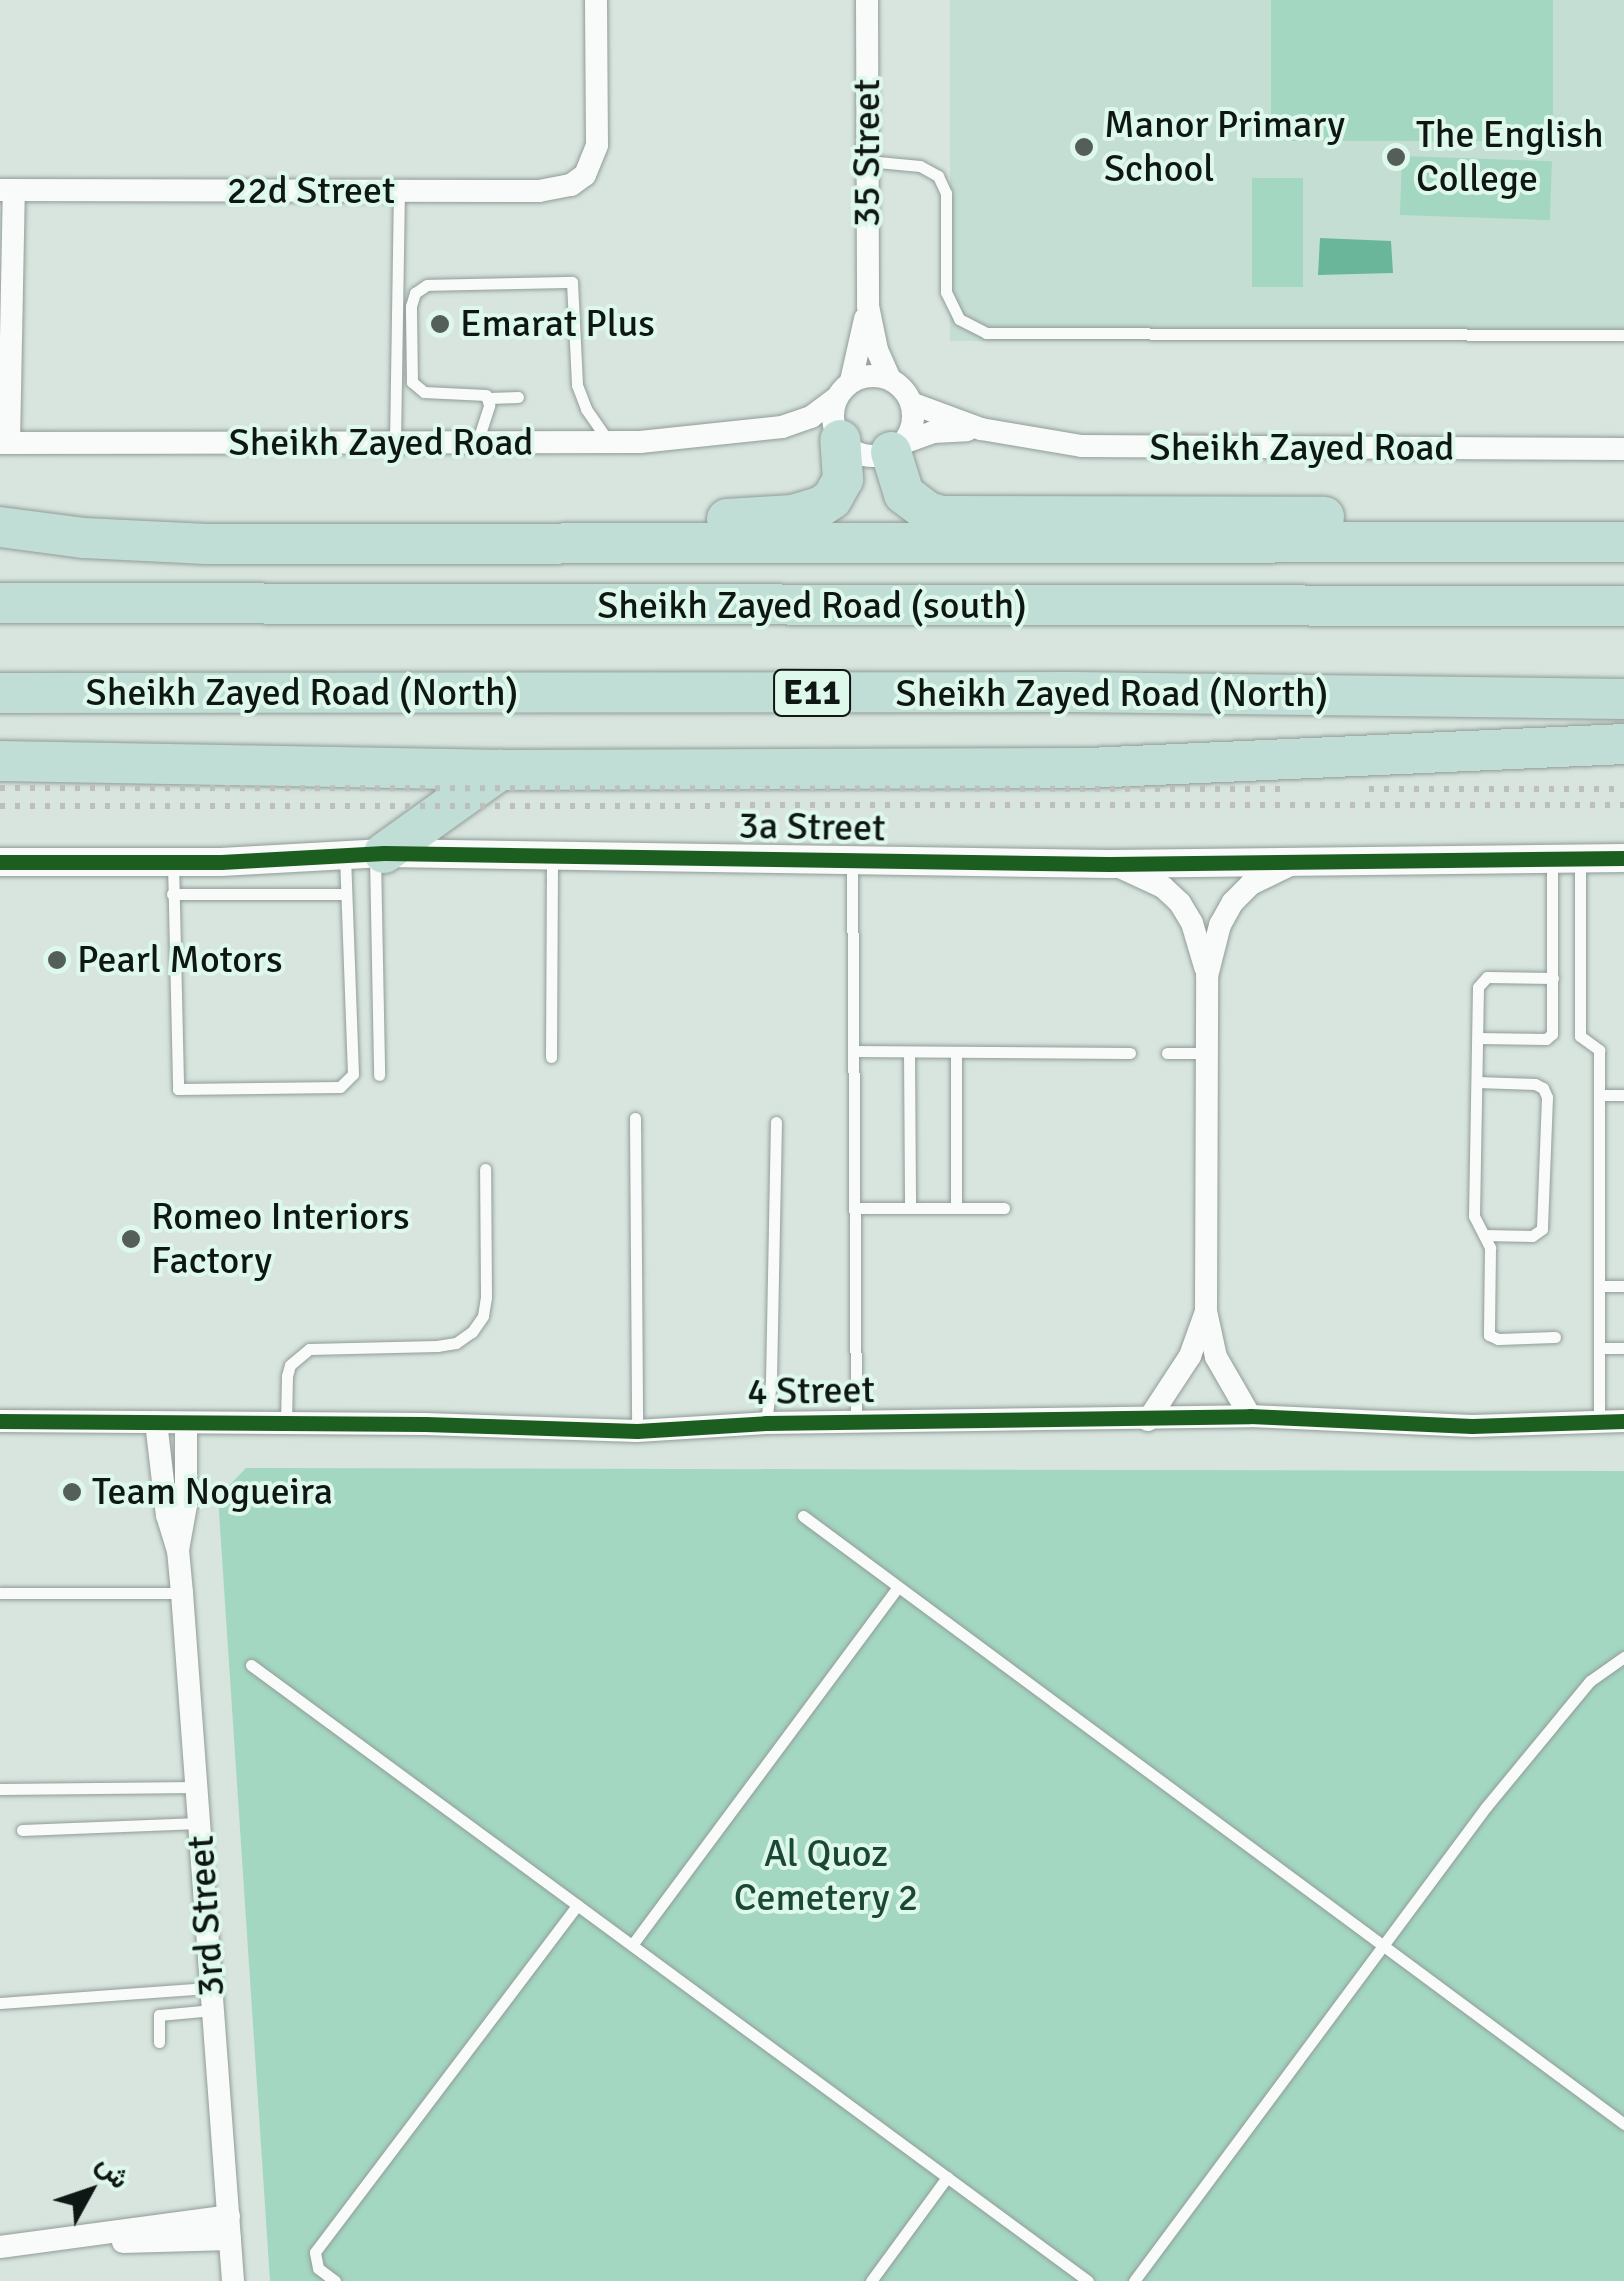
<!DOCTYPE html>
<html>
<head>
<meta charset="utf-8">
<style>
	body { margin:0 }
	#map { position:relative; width:1624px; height:2281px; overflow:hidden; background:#d7e5de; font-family:Signika,Vazirmatn,sans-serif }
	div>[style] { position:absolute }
	.built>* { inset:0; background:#c5ded3; transform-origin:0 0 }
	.green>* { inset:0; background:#a3d7c2; transform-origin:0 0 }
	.water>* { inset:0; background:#69b69b }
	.roads { filter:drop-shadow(0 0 2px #929c97) drop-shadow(0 0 2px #929c97) }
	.service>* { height:11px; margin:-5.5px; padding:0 5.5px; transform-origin:5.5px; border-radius:5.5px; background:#f9fbfa }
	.minor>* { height:22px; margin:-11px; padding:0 11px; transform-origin:11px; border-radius:11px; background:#f9fbfa }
	.minor>.ring { margin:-11px; padding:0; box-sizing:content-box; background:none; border:22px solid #f9fbfa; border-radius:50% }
	.tertiary>* { height:28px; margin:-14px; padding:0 14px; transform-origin:14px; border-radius:14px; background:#f9fbfa }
	.motorway>* { height:40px; margin:-20px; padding:0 20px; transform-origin:20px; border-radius:20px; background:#c0ded6 }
	.rail>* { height:6px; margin-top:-3px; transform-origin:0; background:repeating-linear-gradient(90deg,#bcbfbe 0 5px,transparent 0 15px) }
	.cycleway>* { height:15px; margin:-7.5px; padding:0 7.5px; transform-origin:7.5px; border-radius:7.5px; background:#1b5e20 }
	.dots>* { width:28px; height:28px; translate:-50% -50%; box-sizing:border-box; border:5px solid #def8ec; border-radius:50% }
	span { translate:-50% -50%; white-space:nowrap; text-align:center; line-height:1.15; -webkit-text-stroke:8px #def8ec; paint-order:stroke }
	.shield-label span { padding:2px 8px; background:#def8ec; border:2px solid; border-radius:8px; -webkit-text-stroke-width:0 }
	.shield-label { font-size:35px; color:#0e1713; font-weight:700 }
	.poi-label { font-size:38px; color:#0e1713 }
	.left { translate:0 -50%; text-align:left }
	.street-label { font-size:38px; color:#0e1713 }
	.park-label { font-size:38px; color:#1b4737 }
	.north { position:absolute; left:40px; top:2141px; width:100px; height:100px; -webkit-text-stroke:8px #def8ec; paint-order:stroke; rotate:50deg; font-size:28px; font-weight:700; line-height:40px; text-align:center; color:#0e1713 }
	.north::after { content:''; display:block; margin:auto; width:35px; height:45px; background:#0e1713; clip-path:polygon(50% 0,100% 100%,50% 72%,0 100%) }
</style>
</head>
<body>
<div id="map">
	<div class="built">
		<div style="left:950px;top:0;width:674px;height:341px"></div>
	</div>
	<div class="green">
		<div style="left:1271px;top:0;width:282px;height:141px"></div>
		<div style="left:1402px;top:156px;width:150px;height:59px;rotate:2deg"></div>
		<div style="left:1303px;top:178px;width:109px;height:51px;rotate:90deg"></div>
		<div style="clip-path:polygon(246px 1468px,1624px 1471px,1624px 2281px,270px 2281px,218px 1497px)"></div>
	</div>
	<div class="water">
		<div style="clip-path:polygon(1320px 238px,1391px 241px,1393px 273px,1318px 275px)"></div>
	</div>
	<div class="roads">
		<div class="service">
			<div style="left:867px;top:161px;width:53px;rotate:5.4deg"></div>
			<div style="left:920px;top:166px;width:21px;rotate:29deg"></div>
			<div style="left:938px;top:176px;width:19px;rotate:65deg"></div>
			<div style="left:946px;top:193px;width:99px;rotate:90deg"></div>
			<div style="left:946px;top:292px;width:30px;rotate:64deg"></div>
			<div style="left:959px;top:319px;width:30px;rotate:27deg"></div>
			<div style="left:986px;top:333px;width:638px;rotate:0.18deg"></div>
			<div style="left:489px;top:398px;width:29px;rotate:-2deg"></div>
			<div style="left:395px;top:443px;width:252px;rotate:-89.1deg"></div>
			<div style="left:477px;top:443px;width:40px;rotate:-72deg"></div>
			<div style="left:489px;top:405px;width:10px;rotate:-107deg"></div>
			<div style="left:486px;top:395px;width:62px;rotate:-177.2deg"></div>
			<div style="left:424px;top:392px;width:16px;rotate:-140deg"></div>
			<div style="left:412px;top:382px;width:76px;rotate:-90.8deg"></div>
			<div style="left:411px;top:306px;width:14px;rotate:-73deg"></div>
			<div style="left:415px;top:293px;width:14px;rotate:-34deg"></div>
			<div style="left:427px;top:285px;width:145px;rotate:-1.2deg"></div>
			<div style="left:572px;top:282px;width:103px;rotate:87.2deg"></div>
			<div style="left:577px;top:385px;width:26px;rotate:69deg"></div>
			<div style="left:586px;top:409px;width:37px;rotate:55deg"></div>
			<div style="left:375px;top:857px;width:218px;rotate:88.9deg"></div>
			<div style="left:1580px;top:858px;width:178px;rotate:90deg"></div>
			<div style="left:1580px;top:1036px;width:24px;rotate:36deg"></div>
			<div style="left:1599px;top:1050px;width:372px;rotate:90deg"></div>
			<div style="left:852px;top:861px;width:561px;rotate:89.59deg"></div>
			<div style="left:173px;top:862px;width:227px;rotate:88.7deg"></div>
			<div style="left:178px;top:1089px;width:162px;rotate:-0.7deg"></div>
			<div style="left:340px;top:1087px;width:18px;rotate:-45deg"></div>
			<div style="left:353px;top:1074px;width:219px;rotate:-92.1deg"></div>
			<div style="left:172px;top:894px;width:174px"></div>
			<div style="left:1553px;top:978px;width:66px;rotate:-179.1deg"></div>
			<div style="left:1487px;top:977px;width:13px;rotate:132deg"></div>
			<div style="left:1478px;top:987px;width:229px;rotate:91deg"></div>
			<div style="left:1474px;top:1216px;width:36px;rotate:63deg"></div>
			<div style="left:1490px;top:1248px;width:87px;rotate:90.7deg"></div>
			<div style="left:1489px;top:1335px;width:10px;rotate:24deg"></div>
			<div style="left:1498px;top:1339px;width:57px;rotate:-2deg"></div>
			<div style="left:1478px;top:1038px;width:68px;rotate:0.8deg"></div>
			<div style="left:1546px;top:1039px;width:8px;rotate:-40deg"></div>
			<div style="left:1552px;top:1034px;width:174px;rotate:-90deg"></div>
			<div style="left:853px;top:1051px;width:277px;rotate:0.4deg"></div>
			<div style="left:909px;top:1052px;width:156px;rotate:89.6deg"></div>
			<div style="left:956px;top:1053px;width:155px;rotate:90deg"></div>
			<div style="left:1167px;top:1053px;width:40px"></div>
			<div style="left:551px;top:1057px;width:202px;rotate:-89.7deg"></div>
			<div style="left:1477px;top:1082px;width:58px;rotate:2deg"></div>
			<div style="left:1535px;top:1084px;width:9px;rotate:27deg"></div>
			<div style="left:1543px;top:1088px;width:10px;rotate:66deg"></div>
			<div style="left:1547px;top:1097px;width:132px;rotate:92.2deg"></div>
			<div style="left:1542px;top:1229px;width:12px;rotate:145deg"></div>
			<div style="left:1532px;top:1236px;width:47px;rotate:-178.8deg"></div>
			<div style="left:1599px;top:1095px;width:25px"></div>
			<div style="left:635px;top:1118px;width:313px;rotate:89.6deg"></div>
			<div style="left:854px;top:1208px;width:150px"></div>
			<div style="left:1599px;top:1286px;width:25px"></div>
			<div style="left:1599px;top:1348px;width:25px"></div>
			<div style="left:286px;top:1423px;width:47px;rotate:-88.8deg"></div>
			<div style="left:287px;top:1376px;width:11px;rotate:-75deg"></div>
			<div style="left:290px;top:1365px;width:25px;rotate:-40deg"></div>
			<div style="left:309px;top:1349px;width:128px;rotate:-1.3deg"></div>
			<div style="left:437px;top:1346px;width:19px;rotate:-9deg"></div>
			<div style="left:456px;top:1343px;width:19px;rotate:-35deg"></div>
			<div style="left:472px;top:1332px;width:19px;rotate:-55deg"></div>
			<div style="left:483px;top:1316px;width:19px;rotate:-81deg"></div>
			<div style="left:486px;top:1297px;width:128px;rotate:-90.4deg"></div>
			<div style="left:766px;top:1423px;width:42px;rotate:-83.2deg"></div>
			<div style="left:771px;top:1381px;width:259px;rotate:-88.9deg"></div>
			<div style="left:803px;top:1516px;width:1022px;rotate:36.52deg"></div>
			<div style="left:0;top:1593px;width:182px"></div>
			<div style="left:251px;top:1665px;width:1039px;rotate:36.35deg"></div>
			<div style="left:0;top:1789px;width:196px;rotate:-0.6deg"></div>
			<div style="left:22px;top:1830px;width:177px;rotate:-2.3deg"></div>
			<div style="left:632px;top:1945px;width:446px;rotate:-53.4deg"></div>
			<div style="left:0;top:2003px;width:212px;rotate:-4.1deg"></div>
			<div style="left:159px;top:2042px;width:27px;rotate:-90deg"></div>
			<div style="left:159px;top:2015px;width:54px;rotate:-5.3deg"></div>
			<div style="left:335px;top:2281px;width:21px;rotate:-143deg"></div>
			<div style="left:318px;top:2268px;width:16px;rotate:-101deg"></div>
			<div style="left:315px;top:2252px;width:435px;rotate:-52.9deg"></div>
			<div style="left:871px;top:2281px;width:129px;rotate:-53.8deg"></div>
			<div style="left:1134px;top:2281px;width:590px;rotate:-53.4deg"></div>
			<div style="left:1486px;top:1807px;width:163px;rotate:-50.5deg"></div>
			<div style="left:1590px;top:1681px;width:42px;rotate:-35.2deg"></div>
		</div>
		<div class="minor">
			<div style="left:867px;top:0;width:306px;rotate:89.8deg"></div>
			<div style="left:868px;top:306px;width:45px;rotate:78.4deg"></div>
			<div style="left:877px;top:350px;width:32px;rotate:66deg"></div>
			<div style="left:0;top:190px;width:539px;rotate:0.11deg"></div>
			<div style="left:539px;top:191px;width:33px;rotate:-11deg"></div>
			<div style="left:571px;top:185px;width:17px;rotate:-36deg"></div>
			<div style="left:585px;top:175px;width:32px;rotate:-68deg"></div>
			<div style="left:597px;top:145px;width:145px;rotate:-90.4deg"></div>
			<div class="ring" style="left:833px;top:376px;width:58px;height:58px"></div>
			<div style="left:851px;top:381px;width:64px;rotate:-77.3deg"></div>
			<div style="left:911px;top:403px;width:75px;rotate:20.4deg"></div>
			<div style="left:981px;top:429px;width:102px;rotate:9.6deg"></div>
			<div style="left:1082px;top:446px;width:542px;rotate:0.32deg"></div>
			<div style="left:0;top:443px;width:640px;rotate:-0.09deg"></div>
			<div style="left:640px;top:442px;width:143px;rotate:-6deg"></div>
			<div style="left:782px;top:427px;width:31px;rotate:-19deg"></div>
			<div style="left:811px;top:417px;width:30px;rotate:-37deg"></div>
			<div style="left:9px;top:443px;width:252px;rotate:-88.9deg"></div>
			<div style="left:903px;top:443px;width:32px;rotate:-20deg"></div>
			<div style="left:933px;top:432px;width:34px;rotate:-3deg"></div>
			<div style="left:1122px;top:868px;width:45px;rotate:24.9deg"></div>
			<div style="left:1163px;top:887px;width:23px;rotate:43deg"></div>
			<div style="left:1180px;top:903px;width:23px;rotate:59deg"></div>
			<div style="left:1192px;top:923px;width:46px;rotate:73.5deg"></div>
			<div style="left:1250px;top:1416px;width:68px;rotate:-120deg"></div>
			<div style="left:1216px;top:1357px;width:47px;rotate:-102.3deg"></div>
			<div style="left:1206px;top:1311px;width:335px;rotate:-89.8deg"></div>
			<div style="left:1207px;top:976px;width:53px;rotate:-75.7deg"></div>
			<div style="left:1220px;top:925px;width:26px;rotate:-61deg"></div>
			<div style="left:1233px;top:902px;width:25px;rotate:-45deg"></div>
			<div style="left:1251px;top:884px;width:46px;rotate:-26deg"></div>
			<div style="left:1148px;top:1420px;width:77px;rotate:-56.7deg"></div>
			<div style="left:1190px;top:1356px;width:45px;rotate:-70.3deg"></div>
			<div style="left:0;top:1421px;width:425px;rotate:0.4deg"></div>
			<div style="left:425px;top:1424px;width:212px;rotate:1.9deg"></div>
			<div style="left:637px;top:1431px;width:129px;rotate:-3.5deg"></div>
			<div style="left:766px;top:1423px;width:484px;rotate:-0.8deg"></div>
			<div style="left:1250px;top:1416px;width:222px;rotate:2.6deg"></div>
			<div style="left:1472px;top:1426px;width:152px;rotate:-1.9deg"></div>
			<div style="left:156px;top:1422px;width:94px;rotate:83.3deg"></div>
			<div style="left:167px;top:1515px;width:37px;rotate:73deg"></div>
			<div style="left:178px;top:1550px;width:43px;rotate:84.7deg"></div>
			<div style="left:182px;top:1593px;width:690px;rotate:85.76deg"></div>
			<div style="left:178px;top:1550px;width:46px;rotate:-79.9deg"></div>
			<div style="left:186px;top:1505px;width:82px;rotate:-90deg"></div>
			<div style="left:123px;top:2242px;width:107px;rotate:-1.6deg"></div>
			<div style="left:0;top:2247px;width:231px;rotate:-7.7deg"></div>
		</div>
		<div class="tertiary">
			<div style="left:0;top:862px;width:221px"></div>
			<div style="left:221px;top:862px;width:163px;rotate:-3.2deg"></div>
			<div style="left:384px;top:853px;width:725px;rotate:0.87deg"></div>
			<div style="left:1109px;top:864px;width:515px;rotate:-0.67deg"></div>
		</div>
		<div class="motorway">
			<div style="left:891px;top:452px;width:44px;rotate:72.8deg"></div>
			<div style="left:904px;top:494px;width:30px;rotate:37deg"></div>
			<div style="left:928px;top:512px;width:15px;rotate:16deg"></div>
			<div style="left:942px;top:516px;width:382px;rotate:0.1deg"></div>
			<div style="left:727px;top:519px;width:66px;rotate:-3.5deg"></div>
			<div style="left:793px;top:515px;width:28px;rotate:-17deg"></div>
			<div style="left:820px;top:507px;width:14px;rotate:-34deg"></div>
			<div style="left:832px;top:499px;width:23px;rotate:-61deg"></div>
			<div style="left:843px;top:479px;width:39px;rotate:-94deg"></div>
			<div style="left:0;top:527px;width:85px;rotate:7.5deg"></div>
			<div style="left:84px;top:538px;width:122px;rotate:2.8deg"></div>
			<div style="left:206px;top:544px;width:1418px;rotate:-0.08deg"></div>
			<div style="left:0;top:603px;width:1624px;rotate:0.11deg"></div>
			<div style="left:0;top:693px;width:1071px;rotate:-0.05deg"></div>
			<div style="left:1071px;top:692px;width:553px;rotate:0.73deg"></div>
			<div style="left:0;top:761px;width:500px;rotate:1.03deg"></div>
			<div style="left:500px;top:770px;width:588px;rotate:-0.19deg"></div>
			<div style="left:1088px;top:768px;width:537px;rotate:-2.56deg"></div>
			<div style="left:384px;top:853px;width:143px;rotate:-35.6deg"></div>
		</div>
	</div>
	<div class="rail">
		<div style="left:0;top:788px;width:1284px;rotate:0.04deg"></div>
		<div style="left:1369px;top:789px;width:255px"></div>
		<div style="left:0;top:806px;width:1624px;rotate:-0.04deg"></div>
	</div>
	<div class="cycleway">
		<div style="left:0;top:862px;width:221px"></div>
		<div style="left:221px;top:862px;width:163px;rotate:-3.2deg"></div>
		<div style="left:384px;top:853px;width:725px;rotate:0.87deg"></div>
		<div style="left:1109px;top:864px;width:515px;rotate:-0.67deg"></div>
		<div style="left:0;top:1421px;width:425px;rotate:0.4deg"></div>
		<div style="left:425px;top:1424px;width:212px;rotate:1.9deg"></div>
		<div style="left:637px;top:1431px;width:129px;rotate:-3.5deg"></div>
		<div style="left:766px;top:1423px;width:484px;rotate:-0.8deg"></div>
		<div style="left:1250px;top:1416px;width:222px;rotate:2.6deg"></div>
		<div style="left:1472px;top:1426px;width:152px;rotate:-1.9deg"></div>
	</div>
	<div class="dots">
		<div style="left:1084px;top:147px;background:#545f5a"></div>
		<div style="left:1396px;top:157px;background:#545f5a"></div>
		<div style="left:440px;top:324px;background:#545f5a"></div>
		<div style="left:57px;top:960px;background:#545f5a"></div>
		<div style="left:131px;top:1239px;background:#545f5a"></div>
		<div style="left:72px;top:1492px;background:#545f5a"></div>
	</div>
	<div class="shield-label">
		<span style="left:812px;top:693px">E11</span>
	</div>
	<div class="poi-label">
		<span class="left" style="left:1104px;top:147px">Manor Primary<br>School</span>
		<span class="left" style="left:1416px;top:157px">The English<br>College</span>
		<span class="left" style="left:460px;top:324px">Emarat Plus</span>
		<span class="left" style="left:77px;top:960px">Pearl Motors</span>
		<span class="left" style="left:151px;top:1239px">Romeo Interiors<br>Factory</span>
		<span class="left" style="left:92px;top:1492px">Team Nogueira</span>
	</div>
	<div class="street-label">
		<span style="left:867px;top:153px;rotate:-90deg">35 Street</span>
		<span style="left:311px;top:191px">22d Street</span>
		<span style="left:381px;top:443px">Sheikh Zayed Road</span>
		<span style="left:1302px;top:448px">Sheikh Zayed Road</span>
		<span style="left:812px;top:606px">Sheikh Zayed Road (south)</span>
		<span style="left:302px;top:693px">Sheikh Zayed Road (North)</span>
		<span style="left:1112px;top:694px">Sheikh Zayed Road (North)</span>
		<span style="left:812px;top:827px;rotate:1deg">3a Street</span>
		<span style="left:811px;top:1391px;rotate:-1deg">4 Street</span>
		<span style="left:206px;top:1916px;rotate:-94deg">3rd Street</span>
	</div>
	<div class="park-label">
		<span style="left:826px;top:1876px">Al Quoz<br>Cemetery 2</span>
	</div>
	<div class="north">ش</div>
</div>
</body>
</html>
